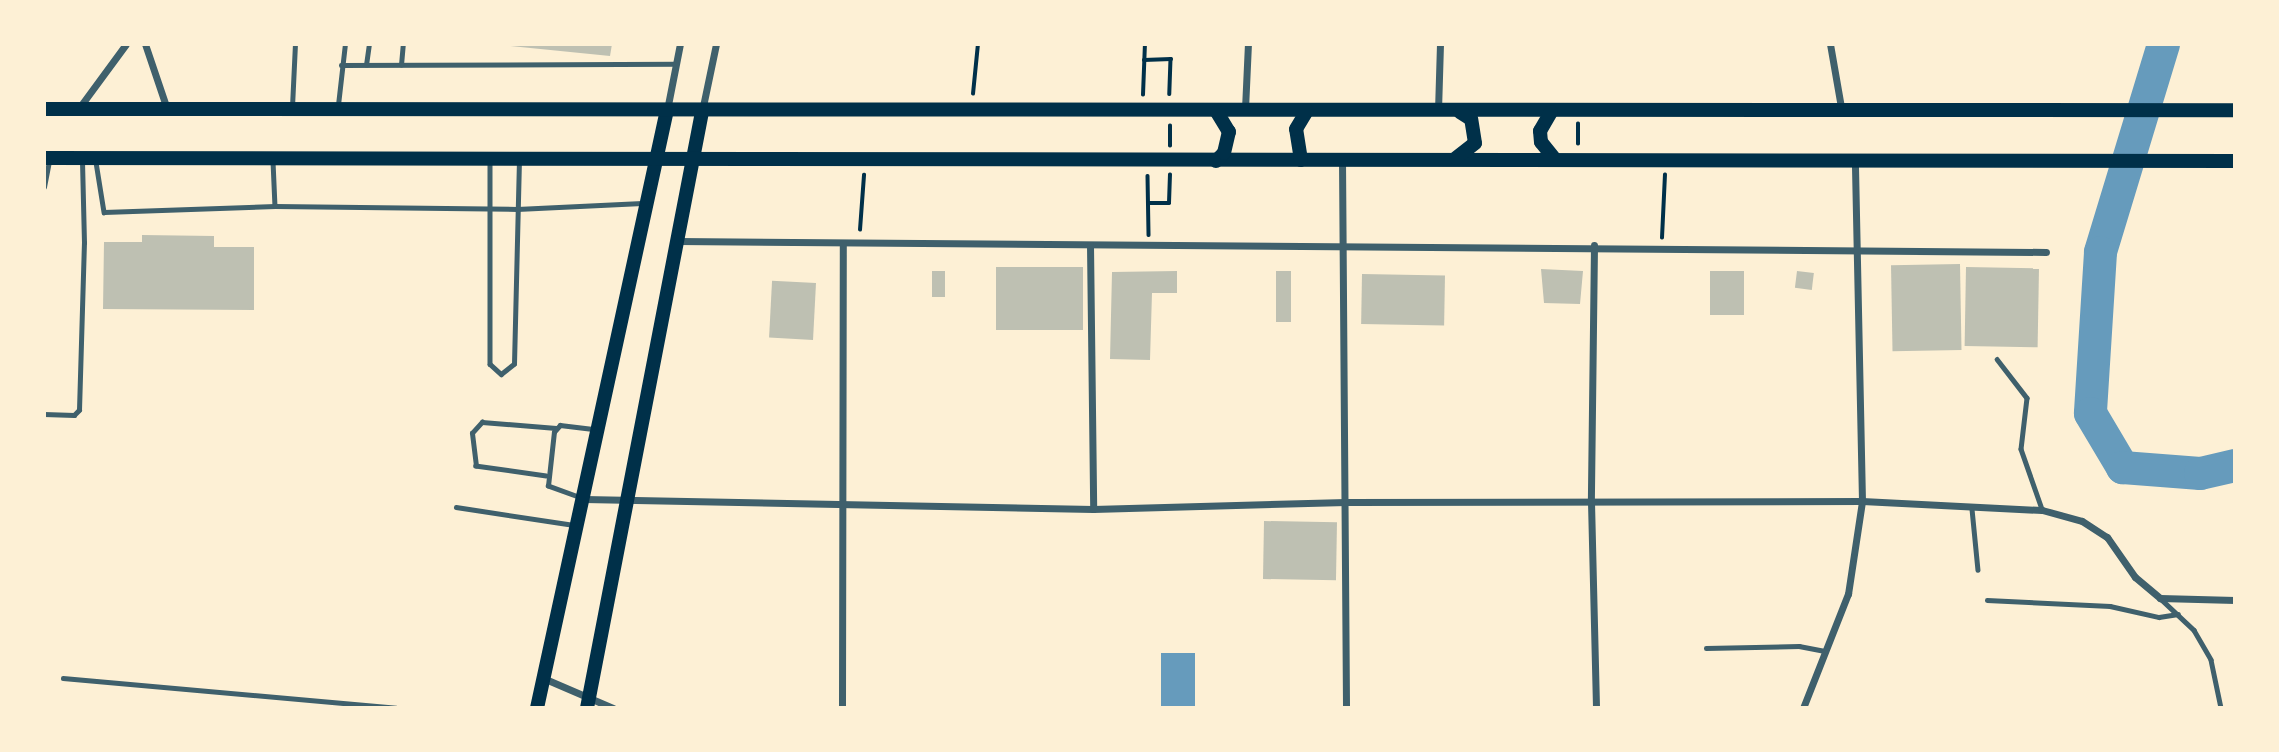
<!DOCTYPE html>
<html>
<head>
<meta charset="utf-8">
<style>
	body { margin:0 }
	#map { position:relative; width:2279px; height:752px; overflow:hidden; background:#fdf0d5; font-family:"Titillium Web",sans-serif }
	div>[style] { position:absolute }
	.water>* { inset:0; background:#669bbc; transform-origin:0 0 }
	.river>* { height:33px; margin:-16.5px; padding:0 16.5px; transform-origin:16.5px; border-radius:16.5px; background:#669bbc }
	.building>* { inset:0; background:#bec0b2; transform-origin:0 0 }
	.path>* { height:3.5px; margin:-1.75px; padding:0 1.75px; transform-origin:1.75px; border-radius:1.75px; background:#003049 }
	.service>* { height:4.5px; margin:-2.25px; padding:0 2.25px; transform-origin:2.25px; border-radius:2.25px; background:#3f606c }
	.minor>* { height:7px; margin:-3.5px; padding:0 3.5px; transform-origin:3.5px; border-radius:3.5px; background:#3f606c }
	.primary>* { height:14px; margin:-7px; padding:0 7px; transform-origin:7px; border-radius:7px; background:#003049 }
	.trunk>* { height:14px; margin:-7px; padding:0 7px; transform-origin:7px; border-radius:7px; background:#003049 }
	span { translate:-50% -50%; white-space:nowrap; text-align:center; line-height:1.15; -webkit-text-stroke:7px #fdf0d5; paint-order:stroke }
	.frame { position:absolute; inset:0; border:46px solid #fdf0d5; pointer-events:none }
</style>
</head>
<body>
<div id="map">
	<div class="water">
		<div style="left:1161px;top:653px;width:34px;height:55px"></div>
	</div>
	<div class="river">
		<div style="left:2163px;top:44px;width:217px;rotate:106.9deg"></div>
		<div style="left:2100px;top:252px;width:161px;rotate:93.6deg"></div>
		<div style="left:2090px;top:413px;width:63px;rotate:59.3deg"></div>
		<div style="left:2122px;top:467px;width:78px;rotate:4.4deg"></div>
		<div style="left:2200px;top:473px;width:36px;rotate:-13deg"></div>
	</div>
	<div class="building">
		<div style="clip-path:polygon(492px 44px,612px 44px,610px 56px)"></div>
		<div style="clip-path:polygon(142px 235px,214px 236px,214px 247px,254px 247px,254px 310px,103px 309px,104px 242px,142px 242px)"></div>
		<div style="left:1960px;top:264px;width:86px;height:69px;rotate:89deg"></div>
		<div style="left:1083px;top:267px;width:63px;height:87px;rotate:90deg"></div>
		<div style="left:1966px;top:267px;width:73px;height:79px;rotate:1deg"></div>
		<div style="clip-path:polygon(1541px 269px,1583px 271px,1580px 304px,1544px 303px)"></div>
		<div style="left:932px;top:271px;width:13px;height:26px"></div>
		<div style="clip-path:polygon(1177px 271px,1177px 293px,1152px 293px,1150px 360px,1110px 359px,1112px 272px)"></div>
		<div style="left:1276px;top:271px;width:15px;height:51px"></div>
		<div style="left:1710px;top:271px;width:34px;height:44px"></div>
		<div style="left:1797px;top:271px;width:17px;height:17px;rotate:7deg"></div>
		<div style="left:1362px;top:274px;width:83px;height:50px;rotate:1deg"></div>
		<div style="left:816px;top:283px;width:57px;height:44px;rotate:93deg"></div>
		<div style="left:1264px;top:521px;width:73px;height:58px;rotate:1deg"></div>
	</div>
	<div class="path">
		<div style="left:1144px;top:60px;width:27px;rotate:-2deg"></div>
		<div style="left:1171px;top:59px;width:35px;rotate:92deg"></div>
		<div style="left:973px;top:94px;width:50px;rotate:-84.3deg"></div>
		<div style="left:1143px;top:95px;width:51px;rotate:-87.8deg"></div>
		<div style="left:1578px;top:144px;width:20px;rotate:-90deg"></div>
		<div style="left:1170px;top:146px;width:20px;rotate:-90deg"></div>
		<div style="left:1148px;top:176px;width:59px;rotate:89deg"></div>
		<div style="left:1148px;top:203px;width:21px"></div>
		<div style="left:1169px;top:203px;width:28px;rotate:-88deg"></div>
		<div style="left:860px;top:230px;width:55px;rotate:-85.8deg"></div>
		<div style="left:1662px;top:238px;width:63px;rotate:-87.3deg"></div>
	</div>
	<div class="service">
		<div style="left:341px;top:65px;width:335px;rotate:-0.2deg"></div>
		<div style="left:366px;top:65px;width:21px;rotate:-82deg"></div>
		<div style="left:401px;top:65px;width:21px;rotate:-85deg"></div>
		<div style="left:338px;top:105px;width:61px;rotate:-83.5deg"></div>
		<div style="left:292px;top:107px;width:63px;rotate:-87.3deg"></div>
		<div style="left:273px;top:161px;width:45px;rotate:87.5deg"></div>
		<div style="left:96px;top:162px;width:51px;rotate:80.9deg"></div>
		<div style="left:104px;top:212px;width:171px;rotate:-2deg"></div>
		<div style="left:275px;top:206px;width:242px;rotate:0.7deg"></div>
		<div style="left:517px;top:209px;width:125px;rotate:-2.7deg"></div>
		<div style="left:490px;top:163px;width:201px;rotate:90deg"></div>
		<div style="left:490px;top:364px;width:15px;rotate:42deg"></div>
		<div style="left:501px;top:374px;width:16px;rotate:-38deg"></div>
		<div style="left:514px;top:364px;width:204px;rotate:-88.6deg"></div>
		<div style="left:44px;top:187px;width:26px;rotate:-79deg"></div>
		<div style="left:1997px;top:359px;width:49px;rotate:52.4deg"></div>
		<div style="left:2027px;top:398px;width:51px;rotate:96.7deg"></div>
		<div style="left:2021px;top:449px;width:64px;rotate:70.7deg"></div>
		<div style="left:44px;top:414px;width:30px;rotate:2deg"></div>
		<div style="left:74px;top:415px;width:7px;rotate:-45deg"></div>
		<div style="left:79px;top:410px;width:167px;rotate:-88.3deg"></div>
		<div style="left:84px;top:243px;width:81px;rotate:-91.4deg"></div>
		<div style="left:546px;top:476px;width:71px;rotate:-171.9deg"></div>
		<div style="left:476px;top:466px;width:33px;rotate:-97deg"></div>
		<div style="left:472px;top:433px;width:15px;rotate:-48deg"></div>
		<div style="left:482px;top:422px;width:74px;rotate:4.6deg"></div>
		<div style="left:581px;top:498px;width:35px;rotate:-160deg"></div>
		<div style="left:548px;top:486px;width:54px;rotate:-83.7deg"></div>
		<div style="left:554px;top:432px;width:9px;rotate:-49deg"></div>
		<div style="left:560px;top:425px;width:35px;rotate:7deg"></div>
		<div style="left:456px;top:507px;width:119px;rotate:8.7deg"></div>
		<div style="left:1972px;top:509px;width:61px;rotate:84.4deg"></div>
		<div style="left:1987px;top:600px;width:123px;rotate:2.8deg"></div>
		<div style="left:2110px;top:606px;width:50px;rotate:12.7deg"></div>
		<div style="left:2159px;top:617px;width:19px;rotate:-9deg"></div>
		<div style="left:2162px;top:600px;width:44px;rotate:43.2deg"></div>
		<div style="left:2194px;top:630px;width:34px;rotate:60deg"></div>
		<div style="left:2211px;top:660px;width:49px;rotate:78.2deg"></div>
		<div style="left:1706px;top:648px;width:93px;rotate:-1.2deg"></div>
		<div style="left:1799px;top:646px;width:26px;rotate:11deg"></div>
		<div style="left:63px;top:678px;width:334px;rotate:5.1deg"></div>
	</div>
	<div class="minor">
		<div style="left:145px;top:44px;width:69px;rotate:71.3deg"></div>
		<div style="left:1830px;top:44px;width:64px;rotate:80.1deg"></div>
		<div style="left:79px;top:108px;width:79px;rotate:-53.7deg"></div>
		<div style="left:1245px;top:109px;width:65px;rotate:-87.4deg"></div>
		<div style="left:667px;top:110px;width:67px;rotate:-78.9deg"></div>
		<div style="left:702px;top:111px;width:68px;rotate:-78.2deg"></div>
		<div style="left:1438px;top:111px;width:67px;rotate:-88.3deg"></div>
		<div style="left:1342px;top:160px;width:548px;rotate:89.58deg"></div>
		<div style="left:678px;top:241px;width:1368px;rotate:0.46deg"></div>
		<div style="left:1090px;top:245px;width:264px;rotate:89.3deg"></div>
		<div style="left:1594px;top:245px;width:257px;rotate:90.7deg"></div>
		<div style="left:1591px;top:502px;width:206px;rotate:88.6deg"></div>
		<div style="left:584px;top:499px;width:509px;rotate:1.13deg"></div>
		<div style="left:1093px;top:509px;width:253px;rotate:-1.6deg"></div>
		<div style="left:1346px;top:502px;width:516px;rotate:-0.11deg"></div>
		<div style="left:1862px;top:501px;width:180px;rotate:2.9deg"></div>
		<div style="left:2042px;top:510px;width:41px;rotate:15.4deg"></div>
		<div style="left:2082px;top:521px;width:30px;rotate:33deg"></div>
		<div style="left:2107px;top:537px;width:49px;rotate:55deg"></div>
		<div style="left:2135px;top:577px;width:33px;rotate:40deg"></div>
		<div style="left:2160px;top:598px;width:75px;rotate:1.5deg"></div>
		<div style="left:543px;top:678px;width:76px;rotate:23.2deg"></div>
		<div style="left:842px;top:708px;width:465px;rotate:-89.9deg"></div>
		<div style="left:1803px;top:708px;width:123px;rotate:-68.5deg"></div>
		<div style="left:1848px;top:594px;width:94px;rotate:-81.4deg"></div>
		<div style="left:1862px;top:501px;width:341px;rotate:-91.2deg"></div>
	</div>
	<div class="primary">
		<div style="left:537px;top:708px;width:612px;rotate:-77.74deg"></div>
		<div style="left:587px;top:708px;width:607px;rotate:-79.08deg"></div>
	</div>
	<div class="trunk">
		<div style="left:44px;top:109px;width:2191px;rotate:0.03deg"></div>
		<div style="left:1551px;top:112px;width:22px;rotate:120deg"></div>
		<div style="left:1540px;top:131px;width:11px;rotate:85deg"></div>
		<div style="left:1541px;top:142px;width:22px;rotate:51deg"></div>
		<div style="left:44px;top:158px;width:2191px;rotate:0.08deg"></div>
		<div style="left:1456px;top:158px;width:24px;rotate:-38deg"></div>
		<div style="left:1475px;top:143px;width:24px;rotate:-99deg"></div>
		<div style="left:1471px;top:119px;width:13px;rotate:-148deg"></div>
		<div style="left:1301px;top:160px;width:31px;rotate:-99deg"></div>
		<div style="left:1296px;top:129px;width:21px;rotate:-59deg"></div>
		<div style="left:1216px;top:161px;width:11px;rotate:-45deg"></div>
		<div style="left:1224px;top:153px;width:22px;rotate:-77deg"></div>
		<div style="left:1229px;top:132px;width:23px;rotate:-121deg"></div>
	</div>
	<div class="frame"></div>
</div>
</body>
</html>
